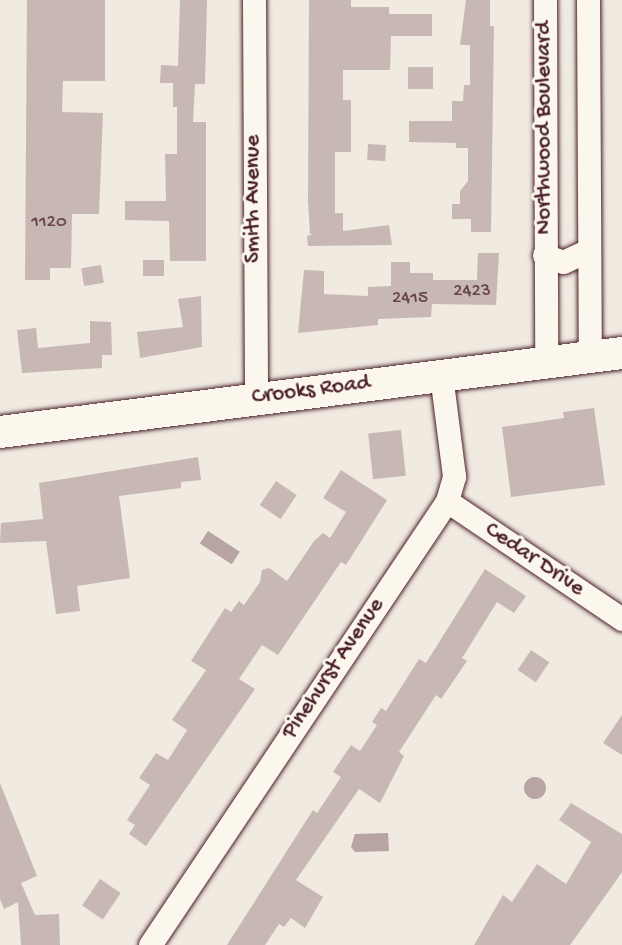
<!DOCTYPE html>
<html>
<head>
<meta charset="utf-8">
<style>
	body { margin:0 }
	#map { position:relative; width:622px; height:945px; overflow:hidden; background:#f0eae0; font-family:"Gochi Hand",sans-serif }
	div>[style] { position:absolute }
	.water>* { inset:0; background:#b8a4a2; transform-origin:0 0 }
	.round { border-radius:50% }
	.building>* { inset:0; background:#c8b8b3; transform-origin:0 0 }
	.roads { filter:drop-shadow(0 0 2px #4a1f2b) drop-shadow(0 0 2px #4a1f2b) }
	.minor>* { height:23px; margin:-11.5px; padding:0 11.5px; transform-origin:11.5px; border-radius:11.5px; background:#fbf7ec }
	.secondary>* { height:32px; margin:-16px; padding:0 16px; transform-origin:16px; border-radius:16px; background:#fbf7ec }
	span { translate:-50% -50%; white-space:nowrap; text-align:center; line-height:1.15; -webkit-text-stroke:6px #fbf7ec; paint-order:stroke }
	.number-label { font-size:19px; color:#6a454d }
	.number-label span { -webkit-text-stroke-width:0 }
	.street-label { font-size:23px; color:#4a1f2b }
</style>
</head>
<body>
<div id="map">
	<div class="water">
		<div style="left:208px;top:531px;width:38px;height:15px;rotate:33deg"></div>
		<div class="round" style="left:524px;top:777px;width:22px;height:22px"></div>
		<div style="clip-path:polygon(388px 833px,389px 851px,355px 852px,351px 847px,355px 834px)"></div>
	</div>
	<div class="building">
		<div style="clip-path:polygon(27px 0,105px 0,105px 81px,63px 81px,62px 112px,103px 113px,99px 214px,72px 214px,71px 268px,50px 268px,50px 280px,25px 280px)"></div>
		<div style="clip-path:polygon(180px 0,207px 0,205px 84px,195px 84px,193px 122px,206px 122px,206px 261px,170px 261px,169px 221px,125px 220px,125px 201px,166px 201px,165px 154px,177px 154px,177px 107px,173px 107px,173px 83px,160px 83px,161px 65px,178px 66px)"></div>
		<div style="clip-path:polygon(309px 0,351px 0,351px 7px,389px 7px,389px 14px,432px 14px,432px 36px,391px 36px,390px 70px,343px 70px,343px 100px,351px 100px,351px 152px,335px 152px,335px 213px,343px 213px,343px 231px,389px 225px,392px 245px,308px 246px,307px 236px,314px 234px,310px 234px,308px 201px)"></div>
		<div style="clip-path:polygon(466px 0,490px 0,490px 26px,494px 26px,491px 232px,471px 232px,471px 219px,452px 219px,452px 204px,460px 204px,460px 191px,468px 181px,468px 148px,456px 148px,456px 143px,409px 142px,409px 121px,452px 121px,452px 101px,463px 101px,464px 85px,470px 85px,470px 45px,460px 45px)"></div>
		<div style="left:408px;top:67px;width:25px;height:22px"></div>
		<div style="left:368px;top:144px;width:18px;height:16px;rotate:3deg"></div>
		<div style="clip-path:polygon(478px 253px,499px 253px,496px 305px,432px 304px,431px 317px,378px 319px,378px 325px,298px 333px,304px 270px,324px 271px,324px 294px,368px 296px,368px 287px,391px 286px,391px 262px,410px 262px,410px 273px,433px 273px,433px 280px,477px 280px)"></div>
		<div style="left:143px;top:260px;width:21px;height:16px"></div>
		<div style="left:101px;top:265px;width:18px;height:20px;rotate:81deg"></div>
		<div style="clip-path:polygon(201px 296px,202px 347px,140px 358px,137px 332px,183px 327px,178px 299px)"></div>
		<div style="clip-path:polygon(90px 321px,111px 322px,112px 355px,102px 355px,102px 368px,22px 373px,17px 330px,36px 328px,38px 348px,90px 343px)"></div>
		<div style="clip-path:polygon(594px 408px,605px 485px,511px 497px,502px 427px,564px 418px,563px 412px)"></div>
		<div style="left:401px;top:430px;width:46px;height:33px;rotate:84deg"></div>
		<div style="clip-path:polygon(198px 457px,201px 480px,181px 482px,181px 488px,119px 496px,130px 578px,77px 586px,80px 611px,56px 614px,46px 541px,0 543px,1px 523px,43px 519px,39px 483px)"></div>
		<div style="clip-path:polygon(341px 470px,387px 500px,346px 565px,341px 562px,278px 655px,262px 645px,239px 679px,255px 689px,146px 846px,129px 834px,135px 825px,127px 820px,150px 785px,139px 778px,156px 753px,168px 760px,187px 730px,172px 720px,206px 670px,191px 661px,225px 608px,231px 612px,239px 601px,244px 605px,260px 582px,262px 570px,269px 568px,287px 581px,314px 541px,323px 533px,330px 538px,346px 512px,323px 498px)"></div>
		<div style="left:276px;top:481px;width:25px;height:29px;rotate:34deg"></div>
		<div style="clip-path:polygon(485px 569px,526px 596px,514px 613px,497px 602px,462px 658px,467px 661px,441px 699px,436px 695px,399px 752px,404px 756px,380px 803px,359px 789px,296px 880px,323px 897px,305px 928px,291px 918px,284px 927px,279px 924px,265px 945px,227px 945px,313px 810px,317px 813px,341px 777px,333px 772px,351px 745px,360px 751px,377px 725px,372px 722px,381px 708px,386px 711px,419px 659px,426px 663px)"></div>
		<div style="left:531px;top:650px;width:22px;height:24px;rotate:34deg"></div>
		<div style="clip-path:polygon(622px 715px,622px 755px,603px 743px)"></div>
		<div style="clip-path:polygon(0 783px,37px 876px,21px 883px,35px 915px,59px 914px,60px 945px,21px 945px,18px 902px,4px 909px,0 899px)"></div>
		<div style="clip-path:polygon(571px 803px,622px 834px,622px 872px,611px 888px,570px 945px,474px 945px,503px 895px,512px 902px,537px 864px,566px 884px,591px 842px,559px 820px)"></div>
		<div style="left:100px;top:879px;width:25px;height:32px;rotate:34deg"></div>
	</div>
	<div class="roads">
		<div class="minor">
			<div style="left:254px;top:0;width:398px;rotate:89.7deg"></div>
			<div style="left:545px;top:0;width:360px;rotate:89.8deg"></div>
			<div style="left:588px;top:0;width:355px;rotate:89.7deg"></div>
			<div style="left:544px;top:255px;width:20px;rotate:20deg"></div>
			<div style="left:563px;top:262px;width:26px;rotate:-25deg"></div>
			<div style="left:447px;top:501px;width:211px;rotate:34deg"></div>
			<div style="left:150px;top:945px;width:534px;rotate:-56.22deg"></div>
			<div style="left:447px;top:501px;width:26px;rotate:-74deg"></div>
			<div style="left:454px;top:476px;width:103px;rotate:-97.3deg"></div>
		</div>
		<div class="secondary">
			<div style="left:0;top:432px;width:627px;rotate:-7.24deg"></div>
		</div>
	</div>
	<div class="number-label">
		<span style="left:49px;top:223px">1120</span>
		<span style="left:472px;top:292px">2423</span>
		<span style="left:410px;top:299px">2415</span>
	</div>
	<div class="street-label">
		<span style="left:545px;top:128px;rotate:-90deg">Northwood Boulevard</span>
		<span style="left:254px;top:199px;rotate:-90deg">Smith Avenue</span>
		<span style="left:311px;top:391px;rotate:-7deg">Crooks Road</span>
		<span style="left:534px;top:560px;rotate:34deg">Cedar Drive</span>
		<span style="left:334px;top:669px;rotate:-56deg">Pinehurst Avenue</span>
	</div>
</div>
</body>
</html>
